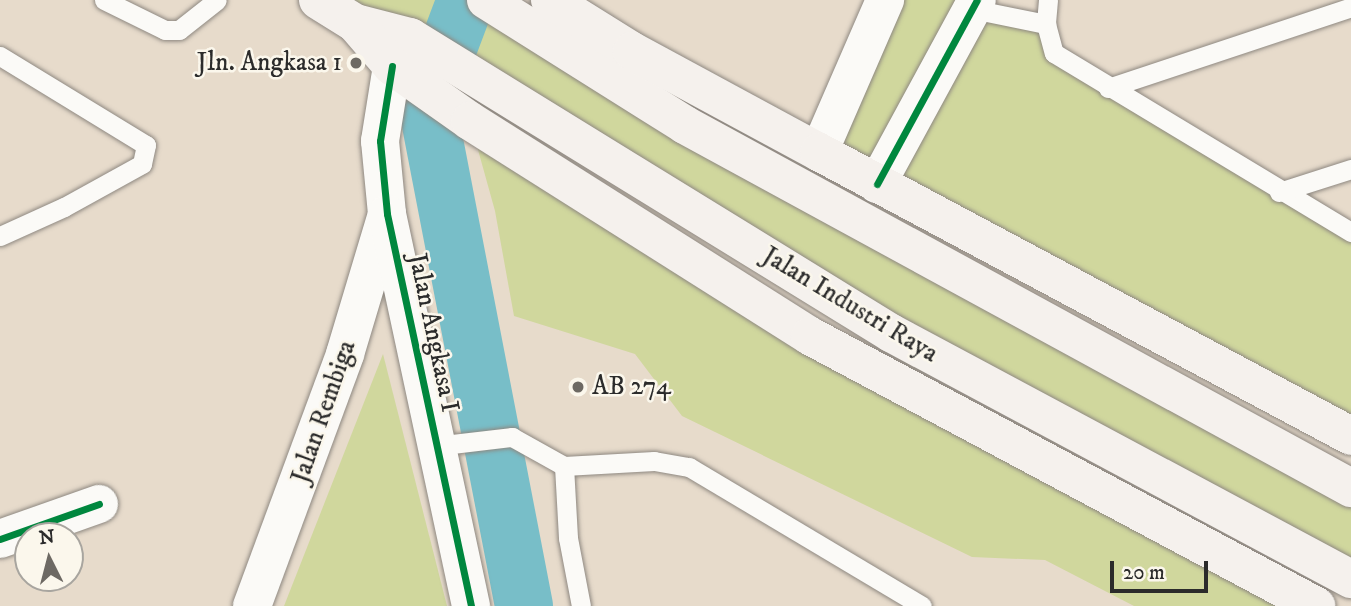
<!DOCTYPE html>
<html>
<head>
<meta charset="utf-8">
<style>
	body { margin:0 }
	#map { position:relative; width:1351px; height:606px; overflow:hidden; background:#e7dbcb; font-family:"IM FELL DW Pica",serif }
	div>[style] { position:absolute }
	.green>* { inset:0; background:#d0d79d }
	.river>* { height:58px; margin:-29px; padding:0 29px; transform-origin:29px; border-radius:29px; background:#78bec8 }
	.roads { filter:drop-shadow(0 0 2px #8e8881) drop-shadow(0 0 2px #8e8881) }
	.service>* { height:19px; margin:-9.5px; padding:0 9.5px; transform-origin:9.5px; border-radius:9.5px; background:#fbfaf7 }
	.minor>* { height:38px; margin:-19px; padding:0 19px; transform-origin:19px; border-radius:19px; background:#fbfaf7 }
	.tertiary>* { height:38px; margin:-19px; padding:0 19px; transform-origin:19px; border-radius:19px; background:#fbfaf7 }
	.secondary>* { height:38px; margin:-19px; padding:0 19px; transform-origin:19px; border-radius:19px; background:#f5f1ed }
	.cycleway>* { height:7px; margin:-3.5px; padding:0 3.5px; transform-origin:3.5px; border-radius:3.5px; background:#00873e }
	.dots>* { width:19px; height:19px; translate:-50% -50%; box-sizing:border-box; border:4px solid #fbf7ec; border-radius:50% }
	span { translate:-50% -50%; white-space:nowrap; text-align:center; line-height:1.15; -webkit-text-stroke:5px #fbf7ec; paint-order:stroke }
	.poi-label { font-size:26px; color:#2b2b2b }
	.right { translate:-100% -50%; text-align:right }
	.left { translate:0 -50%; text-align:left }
	.street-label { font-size:26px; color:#2b2b2b }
	.north { position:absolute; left:14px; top:522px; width:70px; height:70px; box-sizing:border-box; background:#fbf7ec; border:2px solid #a8a59f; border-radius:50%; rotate:354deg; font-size:19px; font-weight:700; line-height:28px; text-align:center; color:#2b2b2b }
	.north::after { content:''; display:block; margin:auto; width:24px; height:32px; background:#6d6963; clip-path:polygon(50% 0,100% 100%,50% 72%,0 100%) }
	.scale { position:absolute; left:1110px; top:561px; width:98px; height:32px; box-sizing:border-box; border:4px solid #2b2b2b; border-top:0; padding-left:9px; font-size:21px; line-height:24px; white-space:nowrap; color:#2b2b2b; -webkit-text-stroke:5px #fbf7ec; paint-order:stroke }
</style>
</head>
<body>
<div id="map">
	<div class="green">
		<div style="clip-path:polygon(318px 0,486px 0,1351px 488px,1351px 578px)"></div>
		<div style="clip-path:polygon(885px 0,975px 0,972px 10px,1045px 26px,1053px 54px,1351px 237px,1351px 441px,819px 152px)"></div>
		<div style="clip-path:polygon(470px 121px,1313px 606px,1134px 606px,1045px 560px,972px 557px,682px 416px,635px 354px,514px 316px,495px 211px)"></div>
		<div style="clip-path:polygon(383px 354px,447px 606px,284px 606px)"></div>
	</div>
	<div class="river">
		<div style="left:466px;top:0;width:111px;rotate:110.6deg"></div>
		<div style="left:427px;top:104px;width:511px;rotate:79.06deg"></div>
	</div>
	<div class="roads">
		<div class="service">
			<div style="left:104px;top:0;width:68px;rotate:26.2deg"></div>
			<div style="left:165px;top:30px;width:14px"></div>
			<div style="left:179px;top:30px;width:48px;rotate:-38.3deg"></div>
			<div style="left:1048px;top:0;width:24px;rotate:95deg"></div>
			<div style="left:1046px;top:24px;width:30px;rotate:75deg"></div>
			<div style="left:1054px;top:53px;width:347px;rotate:31.1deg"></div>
			<div style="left:972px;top:9px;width:76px;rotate:11.5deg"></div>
			<div style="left:0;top:56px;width:171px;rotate:31.4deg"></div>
			<div style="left:146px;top:145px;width:19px;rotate:102deg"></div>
			<div style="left:142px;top:164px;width:89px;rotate:151.1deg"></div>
			<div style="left:64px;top:207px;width:70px;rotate:155.6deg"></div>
			<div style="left:1108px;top:88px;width:256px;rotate:-18.4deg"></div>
			<div style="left:1279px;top:192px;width:76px;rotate:-17.7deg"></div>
			<div style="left:435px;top:446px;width:78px;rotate:-6.7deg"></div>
			<div style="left:512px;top:437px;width:60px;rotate:29.1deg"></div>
			<div style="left:564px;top:466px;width:90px;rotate:-3.2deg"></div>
			<div style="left:654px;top:461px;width:36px;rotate:10deg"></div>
			<div style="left:689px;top:467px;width:271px;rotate:30.8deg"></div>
			<div style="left:564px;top:466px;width:72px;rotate:86.8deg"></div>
			<div style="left:568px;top:538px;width:69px;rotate:79.2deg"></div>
		</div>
		<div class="minor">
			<div style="left:0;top:539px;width:105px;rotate:-19.5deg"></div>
			<div style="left:252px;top:606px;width:269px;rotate:-69.7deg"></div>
			<div style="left:345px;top:354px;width:146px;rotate:-73.3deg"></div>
		</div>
		<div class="tertiary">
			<div style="left:392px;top:66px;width:76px;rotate:99.1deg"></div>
			<div style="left:380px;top:141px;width:73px;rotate:84.5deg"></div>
			<div style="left:387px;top:214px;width:401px;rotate:77.9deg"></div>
			<div style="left:819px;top:152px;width:166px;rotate:-66.5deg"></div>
			<div style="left:877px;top:184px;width:209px;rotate:-61.5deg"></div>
		</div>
		<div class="secondary">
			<div style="left:318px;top:0;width:44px;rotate:31.9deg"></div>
			<div style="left:355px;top:23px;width:57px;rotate:14.3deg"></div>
			<div style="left:410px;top:37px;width:565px;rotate:31.61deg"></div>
			<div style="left:891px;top:333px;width:522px;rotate:28.14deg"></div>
			<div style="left:486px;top:0;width:235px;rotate:32.1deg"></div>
			<div style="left:685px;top:125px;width:759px;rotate:28.59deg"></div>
			<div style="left:550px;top:0;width:97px;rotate:31.9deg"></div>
			<div style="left:632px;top:51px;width:213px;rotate:28.4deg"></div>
			<div style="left:819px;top:152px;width:603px;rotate:28.09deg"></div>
			<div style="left:355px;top:23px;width:57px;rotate:49.3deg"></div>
			<div style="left:392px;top:66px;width:95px;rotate:35.2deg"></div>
			<div style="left:470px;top:121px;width:402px;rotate:32.3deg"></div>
			<div style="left:810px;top:336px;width:574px;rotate:28.08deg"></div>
		</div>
	</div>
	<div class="cycleway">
		<div style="left:392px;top:66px;width:76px;rotate:99.1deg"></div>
		<div style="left:380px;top:141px;width:73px;rotate:84.5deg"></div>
		<div style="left:387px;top:214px;width:401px;rotate:77.9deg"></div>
		<div style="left:877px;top:184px;width:209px;rotate:-61.5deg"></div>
		<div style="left:0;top:539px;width:105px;rotate:-19.5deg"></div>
	</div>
	<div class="dots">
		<div style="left:356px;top:63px;background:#6d6963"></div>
		<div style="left:578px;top:387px;background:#6d6963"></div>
	</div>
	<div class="poi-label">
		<span class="right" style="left:342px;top:63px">Jln. Angkasa 1</span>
		<span class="left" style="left:592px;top:387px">AB 274</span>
	</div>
	<div class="street-label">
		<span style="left:850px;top:305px;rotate:31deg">Jalan Industri Raya</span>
		<span style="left:433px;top:333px;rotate:78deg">Jalan Angkasa I</span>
		<span style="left:324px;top:412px;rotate:-71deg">Jalan Rembiga</span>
	</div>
	<div class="north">N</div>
	<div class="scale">20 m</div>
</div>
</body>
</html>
